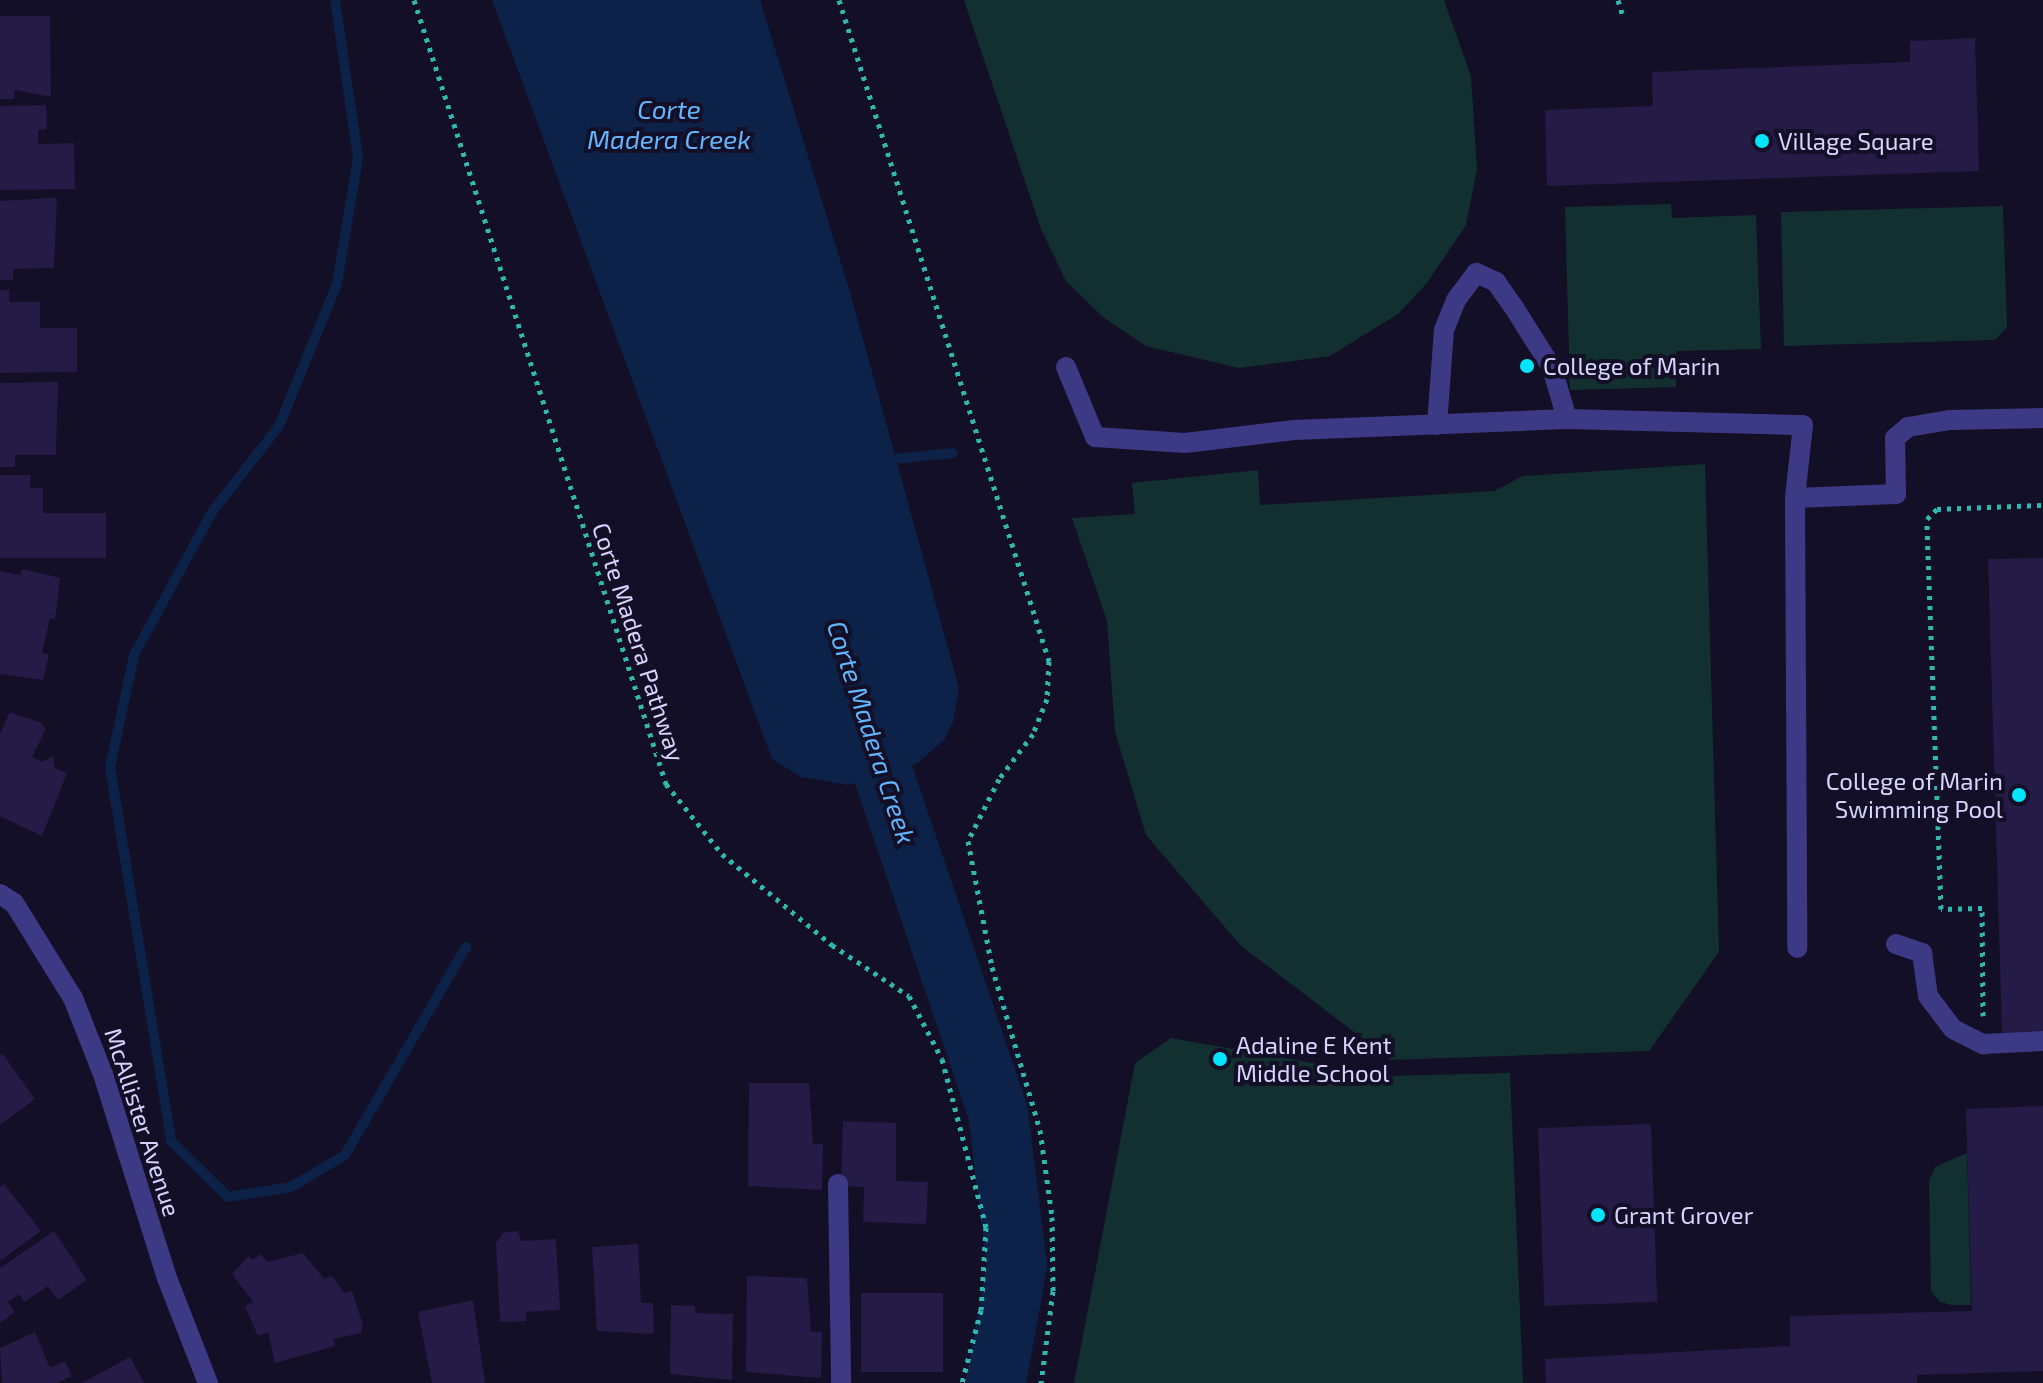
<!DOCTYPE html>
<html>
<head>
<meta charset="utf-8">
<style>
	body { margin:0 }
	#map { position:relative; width:2043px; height:1383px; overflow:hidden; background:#130f26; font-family:"Exo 2",sans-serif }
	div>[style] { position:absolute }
	.green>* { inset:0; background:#12302f }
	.water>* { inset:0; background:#0c2248 }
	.stream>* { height:10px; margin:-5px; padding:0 5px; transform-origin:5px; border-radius:5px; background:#0c2248 }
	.river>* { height:60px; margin:-30px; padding:0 30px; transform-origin:30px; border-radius:30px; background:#0c2248 }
	.building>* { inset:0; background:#241b47; transform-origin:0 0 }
	.path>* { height:5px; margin-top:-2.5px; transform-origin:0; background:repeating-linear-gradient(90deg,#2fb8b0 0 4px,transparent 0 10px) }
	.service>* { height:20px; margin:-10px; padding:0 10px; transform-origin:10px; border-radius:10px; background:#3d3a85 }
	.minor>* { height:20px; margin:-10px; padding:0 10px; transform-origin:10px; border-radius:10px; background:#3d3a85 }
	.dots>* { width:22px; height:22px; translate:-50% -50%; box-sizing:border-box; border:4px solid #130f26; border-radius:50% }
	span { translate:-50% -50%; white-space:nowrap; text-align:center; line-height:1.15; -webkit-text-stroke:8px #130f26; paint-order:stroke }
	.poi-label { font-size:24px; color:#d9d4ff }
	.left { translate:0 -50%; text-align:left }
	.right { translate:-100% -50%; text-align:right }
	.street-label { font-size:24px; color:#d9d4ff }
	.water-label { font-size:26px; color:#62b6ff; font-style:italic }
</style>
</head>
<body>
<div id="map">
	<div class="green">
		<div style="clip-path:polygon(964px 0,1444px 0,1471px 76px,1477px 169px,1466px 225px,1427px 283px,1398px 314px,1330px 356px,1239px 368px,1146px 346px,1103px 317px,1066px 281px,1041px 229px)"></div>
		<div style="clip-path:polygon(1671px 204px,1672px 218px,1756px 215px,1761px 349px,1676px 351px,1676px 387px,1570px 390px,1565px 207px)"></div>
		<div style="clip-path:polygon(2003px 206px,2007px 327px,1995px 340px,1784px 346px,1781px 212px)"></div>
		<div style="clip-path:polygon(1705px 464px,1719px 952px,1649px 1051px,1391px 1060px,1241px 946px,1146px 835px,1115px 732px,1107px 621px,1072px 518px,1135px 514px,1132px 483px,1258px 470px,1260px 505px,1494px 491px,1523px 476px)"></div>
		<div style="clip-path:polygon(1171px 1038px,1386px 1076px,1510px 1073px,1523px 1383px,1074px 1383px,1135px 1063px)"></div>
		<div style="clip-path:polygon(1967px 1153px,1971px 1305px,1952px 1305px,1940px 1302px,1931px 1291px,1929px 1181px,1935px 1167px)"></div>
	</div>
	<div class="water">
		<div style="clip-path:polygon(492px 0,760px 0,850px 292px,959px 688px,953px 722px,944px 740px,918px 763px,849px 785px,801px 777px,772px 759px)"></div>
	</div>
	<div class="stream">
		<div style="left:335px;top:0;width:160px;rotate:81.7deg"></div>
		<div style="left:358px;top:158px;width:128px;rotate:99.5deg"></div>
		<div style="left:337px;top:284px;width:153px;rotate:112.2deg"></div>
		<div style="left:279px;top:426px;width:109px;rotate:127.9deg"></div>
		<div style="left:212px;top:512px;width:163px;rotate:118.6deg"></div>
		<div style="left:134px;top:655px;width:115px;rotate:102.1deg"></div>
		<div style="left:110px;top:767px;width:379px;rotate:80.7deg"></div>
		<div style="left:171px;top:1141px;width:80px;rotate:44.5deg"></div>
		<div style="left:228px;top:1197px;width:64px;rotate:-9deg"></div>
		<div style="left:291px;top:1187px;width:63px;rotate:-30.7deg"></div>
		<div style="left:345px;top:1155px;width:241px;rotate:-59.8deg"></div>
		<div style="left:883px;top:460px;width:70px;rotate:-5.7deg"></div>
	</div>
	<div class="river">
		<div style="left:856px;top:693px;width:443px;rotate:71.3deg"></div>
		<div style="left:998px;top:1113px;width:153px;rotate:82.9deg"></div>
		<div style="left:1017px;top:1265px;width:120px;rotate:100.1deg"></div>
	</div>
	<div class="building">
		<div style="clip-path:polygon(0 16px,50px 16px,51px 97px,14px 90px,14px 99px,0 99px)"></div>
		<div style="clip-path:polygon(1975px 38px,1979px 171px,1547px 186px,1545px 110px,1653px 106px,1652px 72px,1910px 62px,1910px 41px)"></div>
		<div style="clip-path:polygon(46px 105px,47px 129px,38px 130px,38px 144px,74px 143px,75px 189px,0 190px,0 106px)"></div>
		<div style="clip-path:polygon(49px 198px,57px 198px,54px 268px,13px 269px,13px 280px,0 280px,0 201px)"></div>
		<div style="clip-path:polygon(0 290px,9px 290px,9px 302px,40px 302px,40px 328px,77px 328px,77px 372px,0 373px)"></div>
		<div style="clip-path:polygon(58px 382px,56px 455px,15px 455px,15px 467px,0 467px,0 383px)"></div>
		<div style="clip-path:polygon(0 475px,30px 475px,30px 488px,43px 488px,43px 513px,106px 513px,106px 558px,0 558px)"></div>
		<div style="clip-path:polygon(2043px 558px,2043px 1031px,2002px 1033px,1988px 559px)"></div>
		<div style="clip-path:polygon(22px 569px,60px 578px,55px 619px,50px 618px,42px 653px,49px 654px,43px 680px,0 674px,0 571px,20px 575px)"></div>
		<div style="clip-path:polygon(10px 712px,41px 723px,46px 729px,32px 757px,42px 762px,53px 756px,55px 768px,67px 773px,42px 836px,0 816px,0 734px)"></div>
		<div style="clip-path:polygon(2px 1053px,35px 1099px,0 1125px,0 1055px)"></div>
		<div style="clip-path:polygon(749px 1083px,809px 1083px,813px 1144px,823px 1144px,822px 1190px,748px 1186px)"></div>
		<div style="clip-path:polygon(2043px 1106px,2043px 1371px,1917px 1375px,1917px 1383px,1546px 1383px,1545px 1359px,1790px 1346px,1790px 1316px,1972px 1311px,1966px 1109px)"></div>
		<div style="clip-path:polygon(843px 1121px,896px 1123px,896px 1181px,928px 1182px,926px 1224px,863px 1222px,864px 1187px,841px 1186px)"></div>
		<div style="left:1651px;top:1124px;width:178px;height:113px;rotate:88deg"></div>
		<div style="clip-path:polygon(4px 1184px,41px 1231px,0 1261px,0 1187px)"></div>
		<div style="clip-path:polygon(54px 1231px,87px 1280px,58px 1300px,48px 1286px,24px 1302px,19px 1294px,8px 1302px,15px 1312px,0 1323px,0 1268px)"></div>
		<div style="clip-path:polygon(517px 1231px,522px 1241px,556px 1239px,560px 1310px,526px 1312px,526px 1321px,500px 1322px,496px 1243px,504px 1232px)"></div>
		<div style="clip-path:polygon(638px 1244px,641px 1303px,653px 1303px,654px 1334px,597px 1331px,592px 1247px)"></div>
		<div style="clip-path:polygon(303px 1253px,324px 1279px,332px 1276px,344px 1293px,352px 1291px,363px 1325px,361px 1333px,333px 1339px,335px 1346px,275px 1363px,268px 1332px,258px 1336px,245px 1306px,253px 1302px,232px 1274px,249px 1256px,252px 1260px,261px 1254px,267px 1262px)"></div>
		<div style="clip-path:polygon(747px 1276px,807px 1278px,811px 1332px,822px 1332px,821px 1378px,746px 1372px)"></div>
		<div style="left:861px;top:1293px;width:82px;height:79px"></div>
		<div style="clip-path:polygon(473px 1300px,485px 1383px,432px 1383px,418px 1312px)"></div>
		<div style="clip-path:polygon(671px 1305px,695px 1306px,695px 1313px,733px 1314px,732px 1380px,670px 1374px)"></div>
		<div style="clip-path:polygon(35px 1332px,50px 1368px,65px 1361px,72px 1376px,56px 1383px,2px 1383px,0 1348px)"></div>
		<div style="clip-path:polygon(130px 1357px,144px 1383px,82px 1383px)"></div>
	</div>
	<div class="path">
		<div style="left:414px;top:0;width:824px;rotate:72.18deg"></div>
		<div style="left:666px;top:784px;width:90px;rotate:51.3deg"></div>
		<div style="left:722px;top:854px;width:143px;rotate:39.6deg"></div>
		<div style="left:832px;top:945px;width:92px;rotate:33.5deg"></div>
		<div style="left:909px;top:996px;width:71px;rotate:62.4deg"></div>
		<div style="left:942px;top:1059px;width:174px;rotate:75.3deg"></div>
		<div style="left:986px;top:1227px;width:83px;rotate:93.4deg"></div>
		<div style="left:981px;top:1310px;width:75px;rotate:104.6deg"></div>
		<div style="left:839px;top:0;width:694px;rotate:72.37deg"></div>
		<div style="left:1049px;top:661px;width:38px;rotate:93deg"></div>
		<div style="left:1047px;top:699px;width:38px;rotate:112deg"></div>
		<div style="left:1033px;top:734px;width:56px;rotate:127.1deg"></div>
		<div style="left:999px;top:779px;width:69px;rotate:116.6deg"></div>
		<div style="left:968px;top:841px;width:128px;rotate:79.2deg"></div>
		<div style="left:992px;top:967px;width:170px;rotate:73.6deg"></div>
		<div style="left:1040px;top:1130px;width:88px;rotate:82.1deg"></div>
		<div style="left:1052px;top:1217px;width:74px;rotate:89.2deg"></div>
		<div style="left:1053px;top:1291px;width:93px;rotate:97.4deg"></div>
		<div style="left:1618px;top:0;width:17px;rotate:73deg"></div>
		<div style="left:1983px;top:1016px;width:108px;rotate:-90.5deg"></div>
		<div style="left:1982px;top:908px;width:41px;rotate:178.6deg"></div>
		<div style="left:1941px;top:909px;width:390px;rotate:-92.1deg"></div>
		<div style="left:1927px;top:519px;width:14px;rotate:-45deg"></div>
		<div style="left:1937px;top:509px;width:106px;rotate:-2.2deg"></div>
	</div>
	<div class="service">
		<div style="left:1066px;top:367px;width:76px;rotate:67.5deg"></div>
		<div style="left:1095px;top:437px;width:90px;rotate:3.8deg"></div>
		<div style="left:1185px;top:443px;width:110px;rotate:-6.8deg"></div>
		<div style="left:1294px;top:430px;width:273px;rotate:-2.3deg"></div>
		<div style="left:1567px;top:419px;width:236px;rotate:1.5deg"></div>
		<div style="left:1803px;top:425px;width:73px;rotate:96.3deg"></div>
		<div style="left:1795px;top:498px;width:450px;rotate:89.7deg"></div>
		<div style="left:1437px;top:425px;width:95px;rotate:-85.8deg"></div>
		<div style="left:1444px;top:330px;width:32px;rotate:-68deg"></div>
		<div style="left:1456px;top:300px;width:34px;rotate:-53deg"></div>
		<div style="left:1476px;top:273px;width:22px;rotate:24deg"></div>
		<div style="left:1496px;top:282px;width:29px;rotate:55deg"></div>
		<div style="left:1513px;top:306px;width:73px;rotate:57.8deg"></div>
		<div style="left:1552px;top:368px;width:53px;rotate:73.6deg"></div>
		<div style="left:1795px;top:498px;width:101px;rotate:-2.3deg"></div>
		<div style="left:1896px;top:494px;width:56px;rotate:-91deg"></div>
		<div style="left:1895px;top:438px;width:17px;rotate:-40deg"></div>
		<div style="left:1908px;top:427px;width:43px;rotate:-9.5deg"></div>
		<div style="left:1950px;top:420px;width:93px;rotate:-1.2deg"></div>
		<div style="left:1896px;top:944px;width:28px;rotate:19deg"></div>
		<div style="left:1922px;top:953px;width:43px;rotate:82.1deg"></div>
		<div style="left:1928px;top:996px;width:41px;rotate:52.9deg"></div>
		<div style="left:1953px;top:1029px;width:34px;rotate:27deg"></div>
		<div style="left:1983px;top:1044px;width:60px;rotate:-2.9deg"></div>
		<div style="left:838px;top:1184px;width:199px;rotate:89.1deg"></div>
	</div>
	<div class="minor">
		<div style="left:0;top:894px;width:17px;rotate:33deg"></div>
		<div style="left:14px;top:903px;width:112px;rotate:58.2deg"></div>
		<div style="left:73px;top:998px;width:82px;rotate:68.5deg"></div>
		<div style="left:103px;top:1074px;width:214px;rotate:72.6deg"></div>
		<div style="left:167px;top:1278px;width:113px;rotate:68.7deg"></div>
	</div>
	<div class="dots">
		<div style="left:1762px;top:141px;background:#00e5ff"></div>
		<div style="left:1527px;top:366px;background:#00e5ff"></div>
		<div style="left:2019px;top:795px;background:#00e5ff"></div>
		<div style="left:1220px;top:1059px;background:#00e5ff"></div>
		<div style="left:1598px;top:1215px;background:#00e5ff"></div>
	</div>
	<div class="poi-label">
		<span class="left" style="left:1778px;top:141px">Village Square</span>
		<span class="left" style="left:1543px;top:366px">College of Marin</span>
		<span class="right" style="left:2003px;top:795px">College of Marin<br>Swimming Pool</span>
		<span class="left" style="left:1236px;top:1059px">Adaline E Kent<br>Middle School</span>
		<span class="left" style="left:1614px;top:1215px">Grant Grover</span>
	</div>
	<div class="street-label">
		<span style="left:639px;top:642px;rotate:72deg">Corte Madera Pathway</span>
		<span style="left:143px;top:1122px;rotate:72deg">McAllister Avenue</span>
	</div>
	<div class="water-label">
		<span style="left:669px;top:124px">Corte<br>Madera Creek</span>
		<span style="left:872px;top:732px;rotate:72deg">Corte Madera Creek</span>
	</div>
</div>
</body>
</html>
